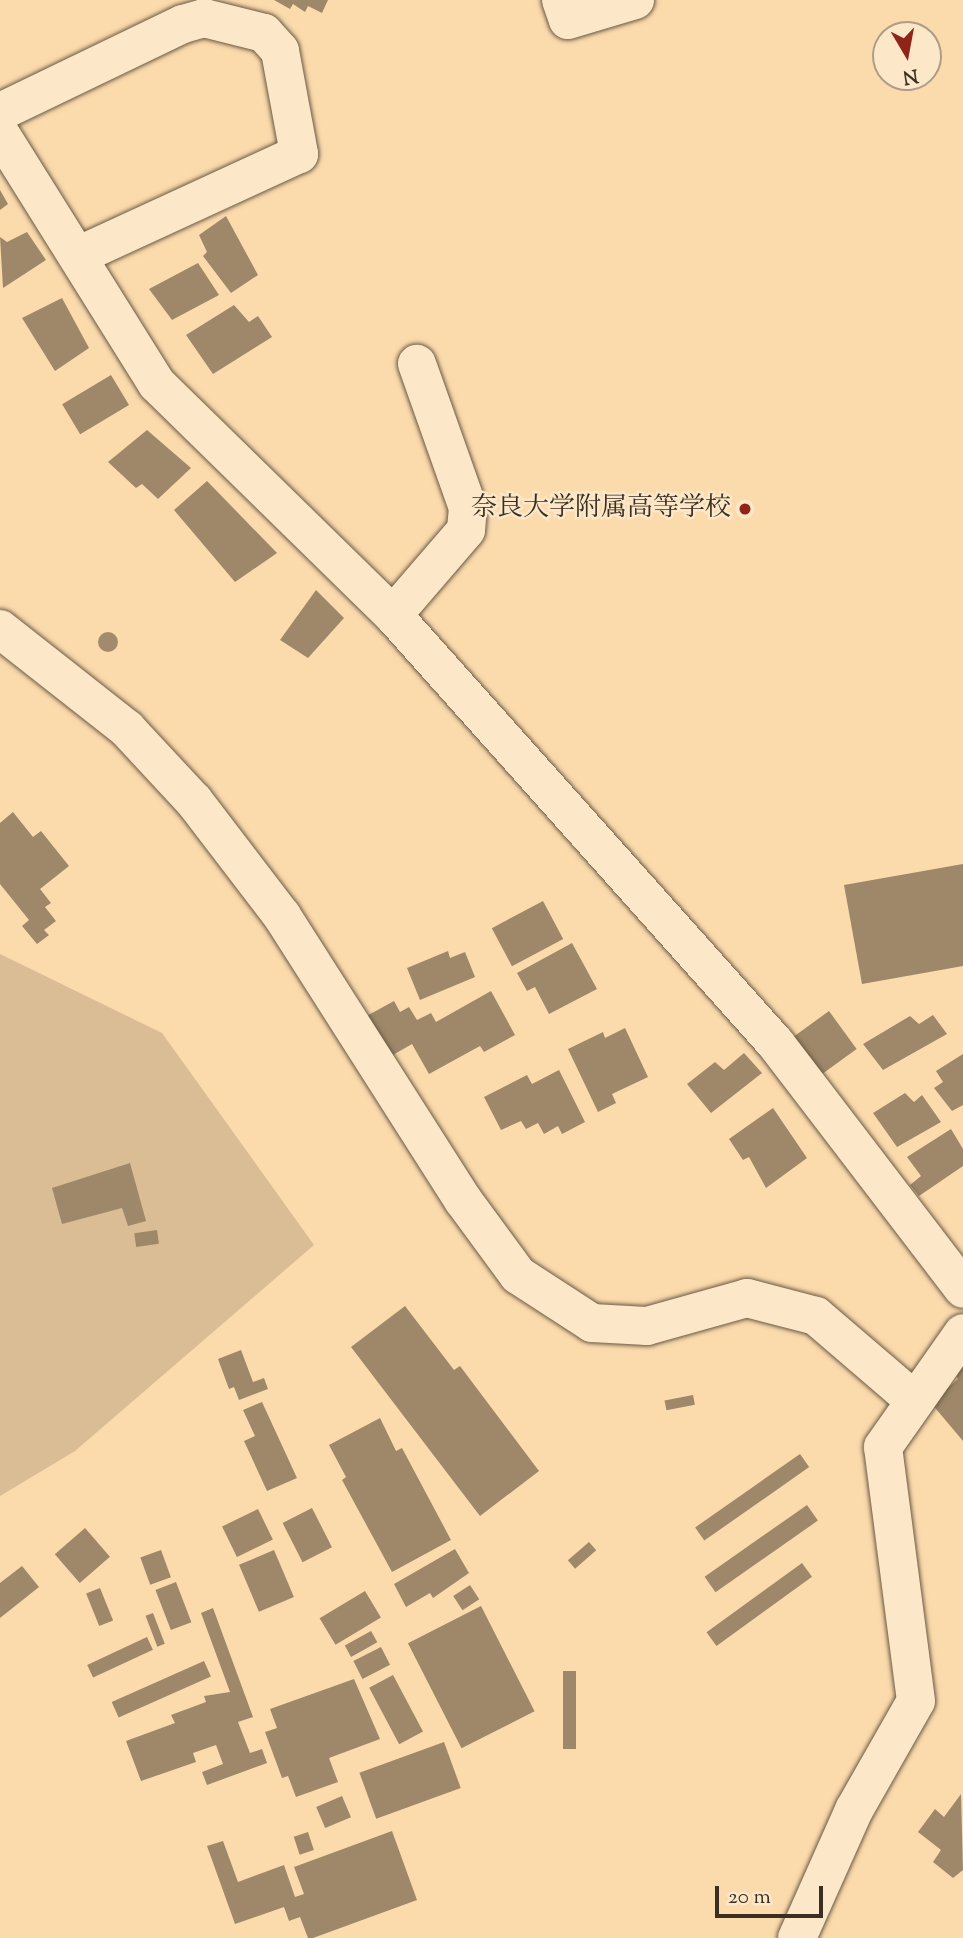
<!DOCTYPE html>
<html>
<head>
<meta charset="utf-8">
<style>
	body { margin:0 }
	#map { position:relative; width:963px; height:1938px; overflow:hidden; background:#fbdaac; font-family:"Sorts Mill Goudy","Noto Serif JP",serif }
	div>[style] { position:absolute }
	.green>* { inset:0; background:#dabd94 }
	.building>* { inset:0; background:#9e8869; transform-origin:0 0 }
	.roads { filter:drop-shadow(0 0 2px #6a5a44) drop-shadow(0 0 2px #6a5a44) }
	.minor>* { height:38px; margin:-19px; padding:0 19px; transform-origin:19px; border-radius:19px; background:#fce7c9 }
	.trees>* { width:20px; height:20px; margin:-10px; border-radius:50%; background:#a28b6c }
	.dots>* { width:19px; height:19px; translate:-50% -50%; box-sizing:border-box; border:4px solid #fce7c9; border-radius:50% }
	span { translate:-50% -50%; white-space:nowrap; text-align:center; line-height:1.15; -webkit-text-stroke:5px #fce7c9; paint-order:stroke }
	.poi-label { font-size:26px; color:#3a2f21 }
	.right { translate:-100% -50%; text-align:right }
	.north { position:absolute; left:872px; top:21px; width:70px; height:70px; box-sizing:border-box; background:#fce7c9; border:2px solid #ae9d86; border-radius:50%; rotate:170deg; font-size:19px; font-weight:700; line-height:28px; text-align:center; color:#3a2f21 }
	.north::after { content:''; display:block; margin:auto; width:24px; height:32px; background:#8f2418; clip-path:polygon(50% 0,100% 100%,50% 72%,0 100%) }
	.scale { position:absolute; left:715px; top:1886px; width:108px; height:32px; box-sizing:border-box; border:4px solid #3a2f21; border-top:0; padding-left:9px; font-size:21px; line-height:24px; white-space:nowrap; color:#3a2f21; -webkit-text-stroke:5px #fce7c9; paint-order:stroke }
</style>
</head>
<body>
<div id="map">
	<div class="green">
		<div style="clip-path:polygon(0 954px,162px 1033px,314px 1245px,75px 1451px,0 1496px)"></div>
	</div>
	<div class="building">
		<div style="clip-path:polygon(274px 0,328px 0,322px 13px,308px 6px,305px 12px,293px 4px,290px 9px)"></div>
		<div style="clip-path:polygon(0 190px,8px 204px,0 210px)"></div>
		<div style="clip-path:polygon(226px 216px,258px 275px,231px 293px,203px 256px,207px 252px,199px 235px)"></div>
		<div style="clip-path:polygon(27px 232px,46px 260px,3px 288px,0 237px,7px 242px)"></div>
		<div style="clip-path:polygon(198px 263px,219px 295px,172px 320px,149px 289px)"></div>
		<div style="clip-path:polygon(62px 298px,89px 348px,55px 371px,22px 318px)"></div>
		<div style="clip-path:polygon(234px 305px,249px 322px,258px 316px,272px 337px,213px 374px,186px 335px)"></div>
		<div style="left:111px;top:375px;width:35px;height:57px;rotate:59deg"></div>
		<div style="clip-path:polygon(147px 430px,191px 468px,158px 499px,142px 484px,136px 488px,108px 462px)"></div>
		<div style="clip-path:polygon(207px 481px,277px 553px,235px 582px,174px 510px)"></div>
		<div style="clip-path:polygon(316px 590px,344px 618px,308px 658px,280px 640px)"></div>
		<div style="clip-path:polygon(13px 812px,33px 837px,41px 831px,69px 866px,40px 889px,51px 903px,45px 907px,56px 921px,44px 930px,49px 935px,37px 944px,22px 926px,29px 920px,0 884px,0 823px)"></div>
		<div style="clip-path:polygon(963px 864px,963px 966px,862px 984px,844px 885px)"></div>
		<div style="left:543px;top:901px;width:43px;height:58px;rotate:62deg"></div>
		<div style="clip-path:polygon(572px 943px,597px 989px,549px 1014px,535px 987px,527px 991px,517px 973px)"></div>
		<div style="clip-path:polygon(448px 951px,450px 958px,465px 952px,475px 977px,420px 1000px,407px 968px)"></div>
		<div style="clip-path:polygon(491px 991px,515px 1035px,484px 1052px,480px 1046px,429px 1074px,412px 1044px,386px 1059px,363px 1018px,394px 1001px,400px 1012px,409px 1007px,417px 1020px,431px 1013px,436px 1022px)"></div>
		<div style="left:829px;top:1011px;width:47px;height:52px;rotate:54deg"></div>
		<div style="clip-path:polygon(933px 1015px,947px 1034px,883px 1070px,863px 1044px,910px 1016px,919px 1024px)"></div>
		<div style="clip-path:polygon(625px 1028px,648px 1077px,612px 1094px,616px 1103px,598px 1112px,568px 1049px,603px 1032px,605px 1038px)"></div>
		<div style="clip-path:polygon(744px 1053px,762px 1073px,711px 1113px,687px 1084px,715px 1062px,724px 1070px)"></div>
		<div style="clip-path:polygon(963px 1054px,963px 1105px,952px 1111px,934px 1088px,943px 1082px,936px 1071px)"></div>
		<div style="clip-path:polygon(559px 1070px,585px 1122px,562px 1134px,558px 1126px,544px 1134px,538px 1123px,526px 1129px,521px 1121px,501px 1130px,484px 1097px,527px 1075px,532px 1084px)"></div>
		<div style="clip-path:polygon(905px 1093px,914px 1102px,922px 1095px,941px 1122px,897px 1147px,873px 1113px)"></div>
		<div style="clip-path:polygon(773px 1108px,807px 1158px,766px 1188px,749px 1157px,743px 1160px,729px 1139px)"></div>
		<div style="clip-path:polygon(951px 1129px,963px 1149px,963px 1166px,919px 1196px,910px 1185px,921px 1176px,907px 1157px)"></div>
		<div style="clip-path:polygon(130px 1163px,146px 1221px,128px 1226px,122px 1208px,62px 1224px,52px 1188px)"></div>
		<div style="left:157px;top:1230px;width:14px;height:23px;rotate:82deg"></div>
		<div style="clip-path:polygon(405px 1306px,454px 1370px,460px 1366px,539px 1471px,480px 1516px,351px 1347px)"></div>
		<div style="clip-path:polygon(241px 1350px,253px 1382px,264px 1378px,268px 1389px,239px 1400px,234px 1387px,229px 1389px,218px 1359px)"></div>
		<div style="clip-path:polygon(963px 1359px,963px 1441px,931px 1403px,958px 1379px,952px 1369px)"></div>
		<div style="left:693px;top:1395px;width:10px;height:29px;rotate:79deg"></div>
		<div style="clip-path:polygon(262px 1402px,297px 1478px,267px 1491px,244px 1441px,255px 1436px,243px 1410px)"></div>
		<div style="clip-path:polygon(380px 1418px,396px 1451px,402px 1448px,451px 1540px,392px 1572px,342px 1480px,346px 1477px,329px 1445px)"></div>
		<div style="left:800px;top:1454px;width:16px;height:128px;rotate:55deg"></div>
		<div style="left:807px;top:1505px;width:19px;height:125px;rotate:55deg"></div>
		<div style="left:312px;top:1508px;width:44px;height:33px;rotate:63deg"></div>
		<div style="left:258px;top:1509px;width:34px;height:40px;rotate:64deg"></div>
		<div style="left:85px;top:1528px;width:38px;height:40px;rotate:49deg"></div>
		<div style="left:589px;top:1542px;width:11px;height:28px;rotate:49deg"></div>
		<div style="clip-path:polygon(455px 1549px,469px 1573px,433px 1598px,430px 1593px,406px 1607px,394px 1584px)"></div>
		<div style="left:161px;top:1550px;width:29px;height:22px;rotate:70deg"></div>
		<div style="left:274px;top:1550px;width:51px;height:38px;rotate:67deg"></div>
		<div style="left:802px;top:1563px;width:17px;height:118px;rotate:54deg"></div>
		<div style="clip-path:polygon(22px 1566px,39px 1587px,0 1618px,0 1583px)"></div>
		<div style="left:176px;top:1582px;width:43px;height:22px;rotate:69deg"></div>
		<div style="left:470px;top:1585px;width:17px;height:20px;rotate:57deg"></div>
		<div style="left:100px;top:1588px;width:35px;height:15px;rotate:68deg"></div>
		<div style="left:365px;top:1591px;width:31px;height:53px;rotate:59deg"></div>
		<div style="left:481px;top:1606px;width:118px;height:82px;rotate:63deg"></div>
		<div style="clip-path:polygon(213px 1608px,253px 1717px,238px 1722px,250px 1753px,262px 1749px,267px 1763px,207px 1785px,202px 1772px,223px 1764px,216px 1745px,193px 1753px,196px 1762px,141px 1781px,126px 1741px,175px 1723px,171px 1715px,206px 1702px,204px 1696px,230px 1692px,201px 1613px)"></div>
		<div style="left:153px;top:1613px;width:33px;height:8px;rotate:69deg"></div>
		<div style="left:371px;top:1631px;width:13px;height:30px;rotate:61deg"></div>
		<div style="left:147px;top:1637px;width:14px;height:66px;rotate:65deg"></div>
		<div style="left:381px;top:1647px;width:20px;height:31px;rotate:63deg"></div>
		<div style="left:204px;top:1661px;width:17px;height:101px;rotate:66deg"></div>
		<div style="left:563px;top:1671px;width:13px;height:78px"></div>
		<div style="left:393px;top:1675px;width:64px;height:27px;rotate:62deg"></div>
		<div style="clip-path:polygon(354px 1679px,380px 1739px,329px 1758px,338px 1782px,296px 1797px,288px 1776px,282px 1778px,265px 1732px,277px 1728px,270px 1709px)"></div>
		<div style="left:444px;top:1742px;width:49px;height:90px;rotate:70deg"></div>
		<div style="clip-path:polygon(961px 1794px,963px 1870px,953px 1878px,933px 1862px,941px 1850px,918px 1832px,935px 1809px,944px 1817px)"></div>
		<div style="left:342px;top:1796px;width:23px;height:28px;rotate:67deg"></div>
		<div style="clip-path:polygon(392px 1831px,417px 1900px,313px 1938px,308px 1938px,300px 1917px,289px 1921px,284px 1907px,235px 1924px,207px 1846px,223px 1841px,238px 1882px,284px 1865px,295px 1897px,304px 1894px,294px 1867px)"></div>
		<div style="left:308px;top:1832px;width:19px;height:15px;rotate:72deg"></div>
	</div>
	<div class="roads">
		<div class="minor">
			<div style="left:561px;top:0;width:21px;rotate:71deg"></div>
			<div style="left:568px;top:20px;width:70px;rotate:-16.6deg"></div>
			<div style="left:0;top:112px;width:203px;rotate:-25.7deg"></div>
			<div style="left:183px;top:24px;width:22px;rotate:-16deg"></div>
			<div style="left:204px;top:18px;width:62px;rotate:14deg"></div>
			<div style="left:264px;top:33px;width:24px;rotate:48deg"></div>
			<div style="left:280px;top:51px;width:105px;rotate:79.5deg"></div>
			<div style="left:299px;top:154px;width:244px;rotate:155.3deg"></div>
			<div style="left:0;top:133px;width:296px;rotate:58deg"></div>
			<div style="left:157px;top:384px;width:330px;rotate:44.4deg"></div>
			<div style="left:393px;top:615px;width:575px;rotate:48.24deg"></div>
			<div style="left:776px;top:1044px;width:308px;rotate:52.6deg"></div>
			<div style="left:393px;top:615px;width:112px;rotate:-49.3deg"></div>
			<div style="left:466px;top:530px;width:22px;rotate:-85deg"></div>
			<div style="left:468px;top:508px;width:153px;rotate:-109.5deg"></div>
			<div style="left:0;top:629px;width:162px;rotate:38.2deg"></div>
			<div style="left:127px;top:729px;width:98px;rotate:47.1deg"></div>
			<div style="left:194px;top:801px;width:145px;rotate:52.6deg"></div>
			<div style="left:282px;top:916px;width:337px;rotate:57.5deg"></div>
			<div style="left:463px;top:1200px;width:93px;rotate:53.7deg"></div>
			<div style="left:518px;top:1275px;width:88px;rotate:33deg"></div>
			<div style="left:592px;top:1323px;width:55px;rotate:3.1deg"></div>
			<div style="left:647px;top:1326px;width:104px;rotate:-15.6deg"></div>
			<div style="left:747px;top:1298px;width:71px;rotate:14.6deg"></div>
			<div style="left:816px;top:1316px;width:130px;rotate:40.6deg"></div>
			<div style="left:797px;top:1938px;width:140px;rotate:-66deg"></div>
			<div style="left:854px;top:1810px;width:125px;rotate:-60.4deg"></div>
			<div style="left:916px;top:1701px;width:256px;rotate:-97.4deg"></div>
			<div style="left:883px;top:1447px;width:139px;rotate:-54.9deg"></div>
		</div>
	</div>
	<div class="trees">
		<div style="left:108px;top:642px"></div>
	</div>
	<div class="dots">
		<div style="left:745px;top:509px;background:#8f2418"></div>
	</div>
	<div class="poi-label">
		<span class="right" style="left:731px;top:509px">奈良大学附属高等学校</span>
	</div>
	<div class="north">N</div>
	<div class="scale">20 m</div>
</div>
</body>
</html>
